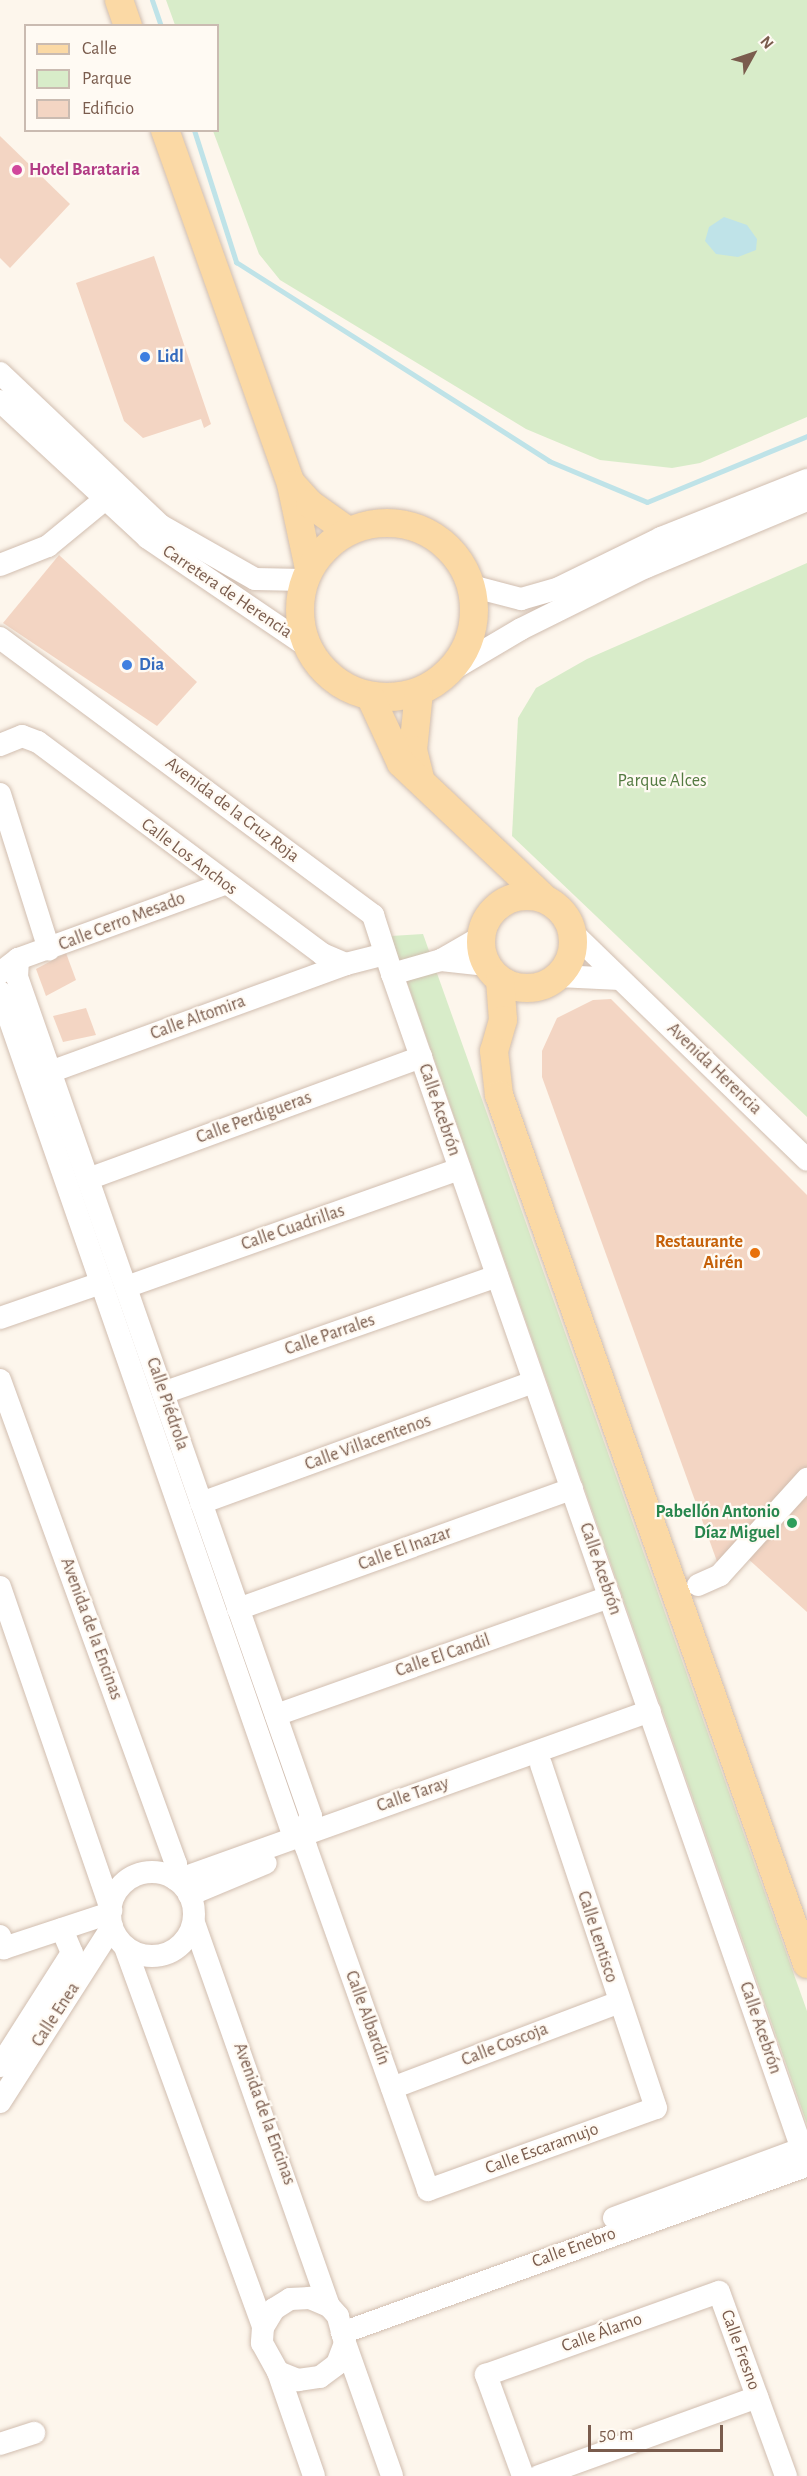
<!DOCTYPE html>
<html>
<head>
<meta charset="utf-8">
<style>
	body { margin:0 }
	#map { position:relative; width:807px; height:2476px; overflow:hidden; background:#fdf6ec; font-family:"Alegreya Sans",sans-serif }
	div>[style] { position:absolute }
	.green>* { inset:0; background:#d8ecc9 }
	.water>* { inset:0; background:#bfe3e8 }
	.stream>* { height:5px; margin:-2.5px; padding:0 2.5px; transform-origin:2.5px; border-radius:2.5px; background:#bfe3e8 }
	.building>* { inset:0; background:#f3d5c3 }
	.roads { filter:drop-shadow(0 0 2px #d1beb0) drop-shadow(0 0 2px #d1beb0) }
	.minor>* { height:22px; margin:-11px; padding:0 11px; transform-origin:11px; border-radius:11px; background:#fff }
	.minor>.ring { margin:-11px; padding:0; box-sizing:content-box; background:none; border:22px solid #fff; border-radius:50% }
	.major>* { height:28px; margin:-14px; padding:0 14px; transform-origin:14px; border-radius:14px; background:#fbd9a5 }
	.major>.ring { margin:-14px; padding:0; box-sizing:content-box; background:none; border:28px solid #fbd9a5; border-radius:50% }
	.dots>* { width:16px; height:16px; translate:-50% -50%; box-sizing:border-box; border:3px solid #fffaf3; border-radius:50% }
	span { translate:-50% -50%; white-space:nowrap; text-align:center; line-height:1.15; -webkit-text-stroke:4.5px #fffaf3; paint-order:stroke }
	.hotel-label { font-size:18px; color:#b23c85; font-weight:700 }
	.left { translate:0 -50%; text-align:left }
	.shop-label { font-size:18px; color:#366cbe; font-weight:700 }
	.street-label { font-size:18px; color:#7a5c4d }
	.park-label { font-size:18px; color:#537a41 }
	.food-label { font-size:18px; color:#c56008; font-weight:700 }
	.right { translate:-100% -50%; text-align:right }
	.leisure-label { font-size:18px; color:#27864d; font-weight:700 }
	.legend { position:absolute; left:24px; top:24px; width:195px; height:108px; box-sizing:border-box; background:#fffaf3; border:2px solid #cabbb1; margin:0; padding:8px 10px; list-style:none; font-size:18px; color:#7a5c4d }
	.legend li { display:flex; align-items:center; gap:12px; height:30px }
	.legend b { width:30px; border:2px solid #cabbb1 }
	.north { position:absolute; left:723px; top:24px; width:60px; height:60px; -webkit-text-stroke:4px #fffaf3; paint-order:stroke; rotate:50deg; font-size:16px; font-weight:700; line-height:24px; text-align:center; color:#7a5c4d }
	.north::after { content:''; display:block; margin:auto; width:21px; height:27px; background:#7a5c4d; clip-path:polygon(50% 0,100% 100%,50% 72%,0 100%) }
	.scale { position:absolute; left:588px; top:2425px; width:135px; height:27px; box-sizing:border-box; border:3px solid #7a5c4d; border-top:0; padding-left:8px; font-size:18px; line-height:21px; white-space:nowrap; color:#7a5c4d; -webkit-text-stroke:4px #fffaf3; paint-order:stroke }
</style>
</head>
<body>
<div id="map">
	<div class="green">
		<div style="clip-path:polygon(166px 0,807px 0,807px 417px,700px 463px,672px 468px,600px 460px,526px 429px,280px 280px,259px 254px,213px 131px,218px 130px,218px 26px,175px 25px)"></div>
		<div style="clip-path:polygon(807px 563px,807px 1117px,512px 836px,518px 718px,536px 688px,587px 659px)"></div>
		<div style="clip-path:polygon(423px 934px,807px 2011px,807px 2124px,391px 936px)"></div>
	</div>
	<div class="water">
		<div style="clip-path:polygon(724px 217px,747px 225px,757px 239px,756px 250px,738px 257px,716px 254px,705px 241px,709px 227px)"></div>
	</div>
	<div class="stream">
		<div style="left:152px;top:0;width:28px;rotate:71deg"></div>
		<div style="left:194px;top:130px;width:139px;rotate:72.3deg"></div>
		<div style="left:236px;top:262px;width:371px;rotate:32.4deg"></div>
		<div style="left:549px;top:461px;width:106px;rotate:22.7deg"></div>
		<div style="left:647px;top:502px;width:173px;rotate:-22.4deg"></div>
	</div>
	<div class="building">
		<div style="clip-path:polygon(0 136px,70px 204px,10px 268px,0 258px)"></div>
		<div style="clip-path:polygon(154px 256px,211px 424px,204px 428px,201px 419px,143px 438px,124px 421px,76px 283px)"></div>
		<div style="clip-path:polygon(59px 555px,197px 682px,157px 726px,3px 623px)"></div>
		<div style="clip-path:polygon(66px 953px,76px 980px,46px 996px,36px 969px)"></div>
		<div style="clip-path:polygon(611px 999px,807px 1195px,807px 1468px,719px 1567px,542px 1077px,542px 1051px,557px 1018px,593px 1000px)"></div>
		<div style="clip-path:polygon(86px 1008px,96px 1035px,63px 1042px,53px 1016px)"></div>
		<div style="clip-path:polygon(807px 1489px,807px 1612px,746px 1557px)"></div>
	</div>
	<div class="roads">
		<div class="minor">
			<div style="left:0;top:373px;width:221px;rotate:43.5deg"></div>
			<div style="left:160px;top:525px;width:109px;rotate:29.6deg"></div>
			<div style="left:255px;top:579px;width:49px;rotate:1.2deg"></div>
			<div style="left:0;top:401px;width:202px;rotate:42.8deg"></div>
			<div style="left:148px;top:538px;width:192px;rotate:34.2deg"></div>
			<div style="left:0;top:565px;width:52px;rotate:-21.6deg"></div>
			<div style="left:48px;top:546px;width:72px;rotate:-39.4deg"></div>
			<div style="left:471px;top:586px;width:52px;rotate:14.6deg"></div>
			<div style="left:521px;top:599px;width:40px;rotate:-16deg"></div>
			<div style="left:559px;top:588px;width:114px;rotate:-26.1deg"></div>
			<div style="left:661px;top:538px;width:157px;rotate:-21.7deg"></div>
			<div style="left:0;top:638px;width:465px;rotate:36.6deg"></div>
			<div style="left:373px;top:915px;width:62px;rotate:72.1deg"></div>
			<div style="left:392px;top:974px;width:51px;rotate:-15.9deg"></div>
			<div style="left:441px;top:960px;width:46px;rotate:-29.9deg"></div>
			<div style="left:450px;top:671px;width:82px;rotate:-30.6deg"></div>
			<div style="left:521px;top:629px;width:140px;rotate:-26.4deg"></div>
			<div style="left:646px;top:567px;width:174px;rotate:-22.6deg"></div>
			<div style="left:0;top:745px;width:24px;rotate:-22deg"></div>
			<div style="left:22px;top:736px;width:17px;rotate:21deg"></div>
			<div style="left:38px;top:742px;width:354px;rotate:36.7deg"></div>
			<div style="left:322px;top:954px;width:26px;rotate:23deg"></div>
			<div style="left:346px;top:964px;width:40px;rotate:-14.4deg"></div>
			<div style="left:0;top:794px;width:163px;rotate:72.5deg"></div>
			<div style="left:572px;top:932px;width:327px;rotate:44.1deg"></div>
			<div style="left:18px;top:959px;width:18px;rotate:93deg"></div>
			<div style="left:17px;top:977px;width:889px;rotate:70.69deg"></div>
			<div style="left:311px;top:1816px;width:20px;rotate:117deg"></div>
			<div style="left:302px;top:1834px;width:14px;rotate:73deg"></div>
			<div style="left:306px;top:1847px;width:364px;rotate:70.4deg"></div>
			<div style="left:428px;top:2190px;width:242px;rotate:-19.8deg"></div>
			<div style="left:656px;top:2108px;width:362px;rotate:-108.5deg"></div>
			<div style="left:441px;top:960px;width:46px;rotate:6.2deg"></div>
			<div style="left:0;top:973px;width:23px;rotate:-38deg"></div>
			<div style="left:18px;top:959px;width:219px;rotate:-20deg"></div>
			<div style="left:392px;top:974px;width:1260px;rotate:70.77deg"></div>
			<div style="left:558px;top:976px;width:62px;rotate:2.8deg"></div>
			<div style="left:0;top:992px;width:895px;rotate:70.82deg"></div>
			<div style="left:50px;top:1072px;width:315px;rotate:-20deg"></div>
			<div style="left:88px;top:1179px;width:355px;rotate:-20.1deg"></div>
			<div style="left:126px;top:1287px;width:354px;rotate:-19.5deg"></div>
			<div style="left:0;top:1318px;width:107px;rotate:-19.1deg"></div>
			<div style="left:0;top:1380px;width:515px;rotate:70.02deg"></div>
			<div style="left:176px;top:1864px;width:15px;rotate:94deg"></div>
			<div style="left:163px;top:1393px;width:354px;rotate:-19.3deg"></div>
			<div style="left:201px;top:1503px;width:354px;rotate:-20deg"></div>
			<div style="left:698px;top:1585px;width:24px;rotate:-24deg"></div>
			<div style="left:720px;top:1575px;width:130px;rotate:-47.8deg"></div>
			<div style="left:0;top:1587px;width:342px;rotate:71deg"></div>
			<div style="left:238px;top:1609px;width:355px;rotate:-19.8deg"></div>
			<div style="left:276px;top:1715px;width:354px;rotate:-19.5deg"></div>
			<div class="ring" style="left:110px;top:1872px;width:62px;height:62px"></div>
			<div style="left:177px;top:1880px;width:502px;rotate:-19.66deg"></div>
			<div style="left:189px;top:1895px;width:83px;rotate:-22.6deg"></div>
			<div style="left:194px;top:1923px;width:406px;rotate:70.6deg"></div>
			<div style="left:0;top:1936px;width:13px;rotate:72deg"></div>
			<div style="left:4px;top:1948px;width:112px;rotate:-18.3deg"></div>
			<div style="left:125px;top:1947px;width:404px;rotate:70deg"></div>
			<div style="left:0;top:2066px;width:134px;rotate:-57.5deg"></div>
			<div style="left:72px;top:1953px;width:26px;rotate:-113deg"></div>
			<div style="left:392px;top:2088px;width:243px;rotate:-20.7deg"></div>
			<div style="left:0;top:2102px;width:208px;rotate:-57.4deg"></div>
			<div style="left:614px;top:2218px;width:199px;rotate:-20.3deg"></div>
			<div style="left:342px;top:2333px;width:494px;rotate:-19.8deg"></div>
			<div style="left:345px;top:2343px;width:141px;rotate:70.5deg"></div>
			<div style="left:278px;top:2372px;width:22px;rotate:22deg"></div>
			<div style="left:298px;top:2380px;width:22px;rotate:-8deg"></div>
			<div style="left:320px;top:2377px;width:21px;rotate:-37deg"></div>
			<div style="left:337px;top:2364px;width:22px;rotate:-69deg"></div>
			<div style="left:345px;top:2343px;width:28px;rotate:-105deg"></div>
			<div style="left:338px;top:2316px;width:13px;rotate:-132deg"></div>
			<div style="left:329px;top:2306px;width:21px;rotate:-157deg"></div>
			<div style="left:310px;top:2298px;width:20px;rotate:177deg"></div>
			<div style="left:290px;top:2299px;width:19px;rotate:148deg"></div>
			<div style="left:274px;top:2309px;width:21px;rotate:121deg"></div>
			<div style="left:263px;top:2327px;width:16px;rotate:94deg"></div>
			<div style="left:262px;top:2343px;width:33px;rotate:61deg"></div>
			<div style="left:278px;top:2372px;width:110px;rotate:70.9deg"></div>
			<div style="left:0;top:2444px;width:36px;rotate:-18deg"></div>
			<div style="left:523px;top:2476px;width:108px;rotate:-110.1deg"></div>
			<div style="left:486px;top:2375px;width:247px;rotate:-19.6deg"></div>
			<div style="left:719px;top:2292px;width:196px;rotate:70deg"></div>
			<div style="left:539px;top:2476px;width:232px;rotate:-19.9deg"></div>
		</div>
		<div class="major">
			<div style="left:119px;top:0;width:28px;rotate:71deg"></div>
			<div style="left:165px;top:130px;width:376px;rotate:70.4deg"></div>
			<div style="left:291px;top:484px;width:87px;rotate:78deg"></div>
			<div style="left:293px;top:485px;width:25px;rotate:48deg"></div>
			<div style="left:310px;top:504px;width:47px;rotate:35.4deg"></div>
			<div class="ring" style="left:300px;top:523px;width:146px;height:146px"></div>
			<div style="left:419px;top:692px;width:58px;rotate:95.9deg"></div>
			<div style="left:413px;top:750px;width:32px;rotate:76deg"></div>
			<div style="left:370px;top:696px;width:74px;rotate:65.2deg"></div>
			<div style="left:401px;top:763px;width:198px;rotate:43.4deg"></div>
			<div class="ring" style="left:481px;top:896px;width:64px;height:64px"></div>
			<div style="left:500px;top:980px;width:40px;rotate:85.7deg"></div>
			<div style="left:503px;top:1020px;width:32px;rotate:106deg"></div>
			<div style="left:494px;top:1051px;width:44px;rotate:83.5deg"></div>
			<div style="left:499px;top:1095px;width:922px;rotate:70.48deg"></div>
		</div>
	</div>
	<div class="dots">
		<div style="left:17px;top:170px;background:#d1479c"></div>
		<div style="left:145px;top:357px;background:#3f7fe0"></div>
		<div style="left:127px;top:665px;background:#3f7fe0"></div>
		<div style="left:755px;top:1253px;background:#e8710a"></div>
		<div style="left:792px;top:1523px;background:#2e9e5b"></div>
	</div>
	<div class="hotel-label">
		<span class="left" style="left:29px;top:170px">Hotel Barataria</span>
	</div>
	<div class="shop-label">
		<span class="left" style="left:157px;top:357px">Lidl</span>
		<span class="left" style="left:139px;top:665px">Dia</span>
	</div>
	<div class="street-label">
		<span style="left:227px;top:592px;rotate:34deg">Carretera de Herencia</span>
		<span style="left:232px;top:810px;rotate:37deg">Avenida de la Cruz Roja</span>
		<span style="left:189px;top:857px;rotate:37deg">Calle Los Anchos</span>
		<span style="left:122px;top:922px;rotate:-21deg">Calle Cerro Mesado</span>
		<span style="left:198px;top:1018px;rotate:-20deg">Calle Altomira</span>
		<span style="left:714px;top:1069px;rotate:44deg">Avenida Herencia</span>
		<span style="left:439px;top:1110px;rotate:71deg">Calle Acebrón</span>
		<span style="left:254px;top:1118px;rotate:-20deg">Calle Perdigueras</span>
		<span style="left:293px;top:1228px;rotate:-19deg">Calle Cuadrillas</span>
		<span style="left:330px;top:1335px;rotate:-19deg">Calle Parrales</span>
		<span style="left:167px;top:1404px;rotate:71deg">Calle Piédrola</span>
		<span style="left:368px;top:1443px;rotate:-20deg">Calle Villacentenos</span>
		<span style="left:405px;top:1549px;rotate:-20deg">Calle El Inazar</span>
		<span style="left:600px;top:1569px;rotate:71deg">Calle Acebrón</span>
		<span style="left:91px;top:1629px;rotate:70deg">Avenida de la Encinas</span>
		<span style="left:443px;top:1656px;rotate:-19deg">Calle El Candil</span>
		<span style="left:413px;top:1795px;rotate:-19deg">Calle Taray</span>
		<span style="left:597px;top:1937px;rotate:72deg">Calle Lentisco</span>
		<span style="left:56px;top:2015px;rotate:-57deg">Calle Enea</span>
		<span style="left:367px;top:2018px;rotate:70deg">Calle Albardín</span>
		<span style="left:760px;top:2028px;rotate:71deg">Calle Acebrón</span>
		<span style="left:505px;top:2045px;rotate:-21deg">Calle Coscoja</span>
		<span style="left:264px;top:2114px;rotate:70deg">Avenida de la Encinas</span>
		<span style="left:542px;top:2149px;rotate:-20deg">Calle Escaramujo</span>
		<span style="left:574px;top:2248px;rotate:-20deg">Calle Enebro</span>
		<span style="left:602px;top:2333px;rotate:-20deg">Calle Álamo</span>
		<span style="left:740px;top:2350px;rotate:70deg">Calle Fresno</span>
	</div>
	<div class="park-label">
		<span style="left:662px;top:781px">Parque Alces</span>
	</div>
	<div class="food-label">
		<span class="right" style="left:743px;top:1253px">Restaurante<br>Airén</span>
	</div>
	<div class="leisure-label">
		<span class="right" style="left:780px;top:1523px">Pabellón Antonio<br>Díaz Miguel</span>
	</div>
	<ul class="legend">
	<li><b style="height:8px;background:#fbd9a5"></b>Calle</li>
	<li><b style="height:16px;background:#d8ecc9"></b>Parque</li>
	<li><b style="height:16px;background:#f3d5c3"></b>Edificio</li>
	</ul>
	<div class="north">N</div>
	<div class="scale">50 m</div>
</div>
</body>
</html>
